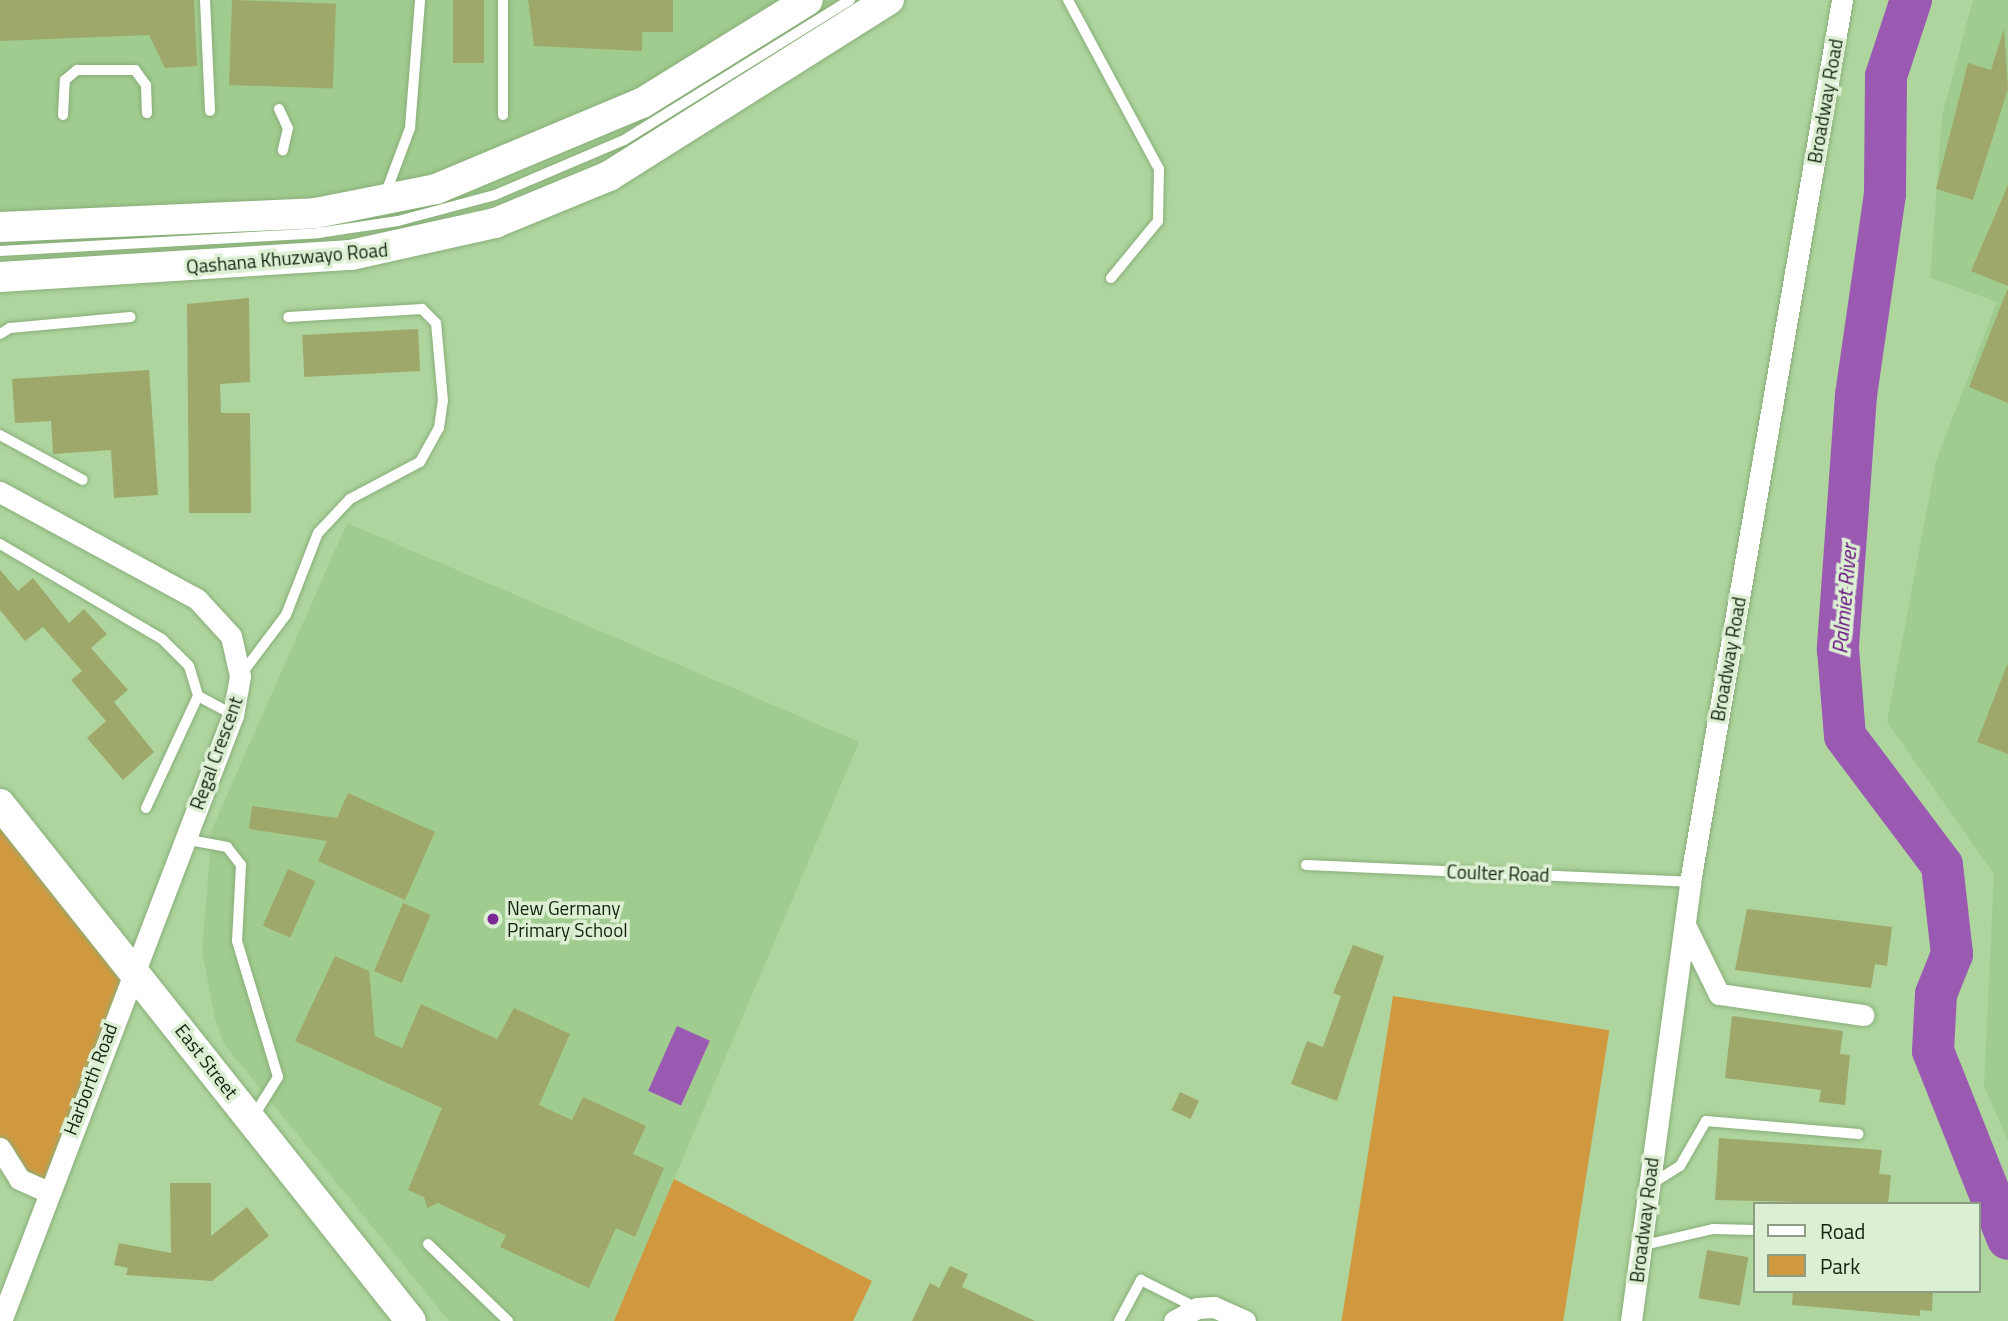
<!DOCTYPE html>
<html>
<head>
<meta charset="utf-8">
<style>
	body { margin:0 }
	#map { position:relative; width:2008px; height:1321px; overflow:hidden; background:#aed59e; font-family:"Titillium Web",sans-serif }
	div>[style] { position:absolute }
	.built>* { inset:0; background:#a1cc8f }
	.green>* { inset:0; background:#d09940; transform-origin:0 0 }
	.water>* { inset:0; background:#9a5ab2; transform-origin:0 0 }
	.river>* { height:42px; margin:-21px; padding:0 21px; transform-origin:21px; border-radius:21px; background:#9a5ab2 }
	.building>* { inset:0; background:#9ea86a; transform-origin:0 0 }
	.roads { filter:drop-shadow(0 0 2px #89ae79) drop-shadow(0 0 2px #89ae79) }
	.lane>* { height:10px; margin:-5px; padding:0 5px; transform-origin:5px; border-radius:5px; background:#fff }
	.street>* { height:21px; margin:-10.5px; padding:0 10.5px; transform-origin:10.5px; border-radius:10.5px; background:#fff }
	.secondary>* { height:30px; margin:-15px; padding:0 15px; transform-origin:15px; border-radius:15px; background:#fff }
	.dots>* { width:19px; height:19px; translate:-50% -50%; box-sizing:border-box; border:4px solid #dcefd3; border-radius:50% }
	span { translate:-50% -50%; white-space:nowrap; text-align:center; line-height:1.15; -webkit-text-stroke:7px #dcefd3; paint-order:stroke }
	.street-label { font-size:19px; color:#15230e }
	.poi-label { font-size:19px; color:#15230e }
	.left { translate:0 -50%; text-align:left }
	.water-label { font-size:21px; color:#671081; font-style:italic }
	.legend { position:absolute; left:1753px; top:1202px; width:228px; height:91px; box-sizing:border-box; background:#dcefd3; border:2px solid #8c9d84; margin:0; padding:9px 12px; list-style:none; font-size:21px; color:#15230e }
	.legend li { display:flex; align-items:center; gap:14px; height:35px }
	.legend b { width:35px; border:2px solid #8c9d84 }
</style>
</head>
<body>
<div id="map">
	<div class="built">
		<div style="clip-path:polygon(0 0,884px 0,663px 142px,403px 246px,0 275px)"></div>
		<div style="clip-path:polygon(1973px 0,2008px 0,2008px 1141px,1984px 1086px,1994px 874px,1887px 722px,1936px 461px,1997px 302px,1930px 278px,1942px 116px)"></div>
		<div style="clip-path:polygon(347px 523px,859px 742px,614px 1321px,449px 1321px,224px 1044px,215px 1018px,202px 951px,212px 829px)"></div>
	</div>
	<div class="green">
		<div style="clip-path:polygon(0 803px,134px 967px,48px 1193px,0 1151px)"></div>
		<div style="left:1393px;top:996px;width:219px;height:329px;rotate:9deg"></div>
		<div style="clip-path:polygon(674px 1179px,872px 1281px,853px 1321px,614px 1321px)"></div>
	</div>
	<div class="water">
		<div style="left:677px;top:1026px;width:36px;height:71px;rotate:24deg"></div>
	</div>
	<div class="river">
		<div style="left:1911px;top:0;width:80px;rotate:108.2deg"></div>
		<div style="left:1886px;top:76px;width:118px;rotate:90.5deg"></div>
		<div style="left:1885px;top:194px;width:203px;rotate:98.2deg"></div>
		<div style="left:1856px;top:395px;width:255px;rotate:94.1deg"></div>
		<div style="left:1838px;top:649px;width:87px;rotate:85.4deg"></div>
		<div style="left:1845px;top:736px;width:161px;rotate:53.1deg"></div>
		<div style="left:1942px;top:865px;width:90px;rotate:83.6deg"></div>
		<div style="left:1952px;top:954px;width:43px;rotate:111.8deg"></div>
		<div style="left:1936px;top:994px;width:57px;rotate:93deg"></div>
		<div style="left:1933px;top:1051px;width:202px;rotate:68.3deg"></div>
	</div>
	<div class="building">
		<div style="clip-path:polygon(0 0,194px 0,197px 66px,165px 68px,149px 35px,0 41px)"></div>
		<div style="left:232px;top:0;width:104px;height:85px;rotate:2deg"></div>
		<div style="left:453px;top:0;width:31px;height:63px"></div>
		<div style="clip-path:polygon(528px 0,673px 0,673px 32px,642px 32px,642px 51px,534px 46px)"></div>
		<div style="clip-path:polygon(2004px 28px,2008px 89px,1973px 200px,1936px 189px,1968px 63px,1991px 70px)"></div>
		<div style="clip-path:polygon(2008px 185px,2008px 286px,1971px 271px)"></div>
		<div style="clip-path:polygon(2007px 290px,2008px 290px,2008px 403px,1969px 387px)"></div>
		<div style="clip-path:polygon(249px 298px,250px 382px,220px 384px,221px 413px,250px 413px,251px 513px,189px 513px,187px 304px)"></div>
		<div style="left:418px;top:329px;width:42px;height:116px;rotate:87deg"></div>
		<div style="clip-path:polygon(149px 370px,158px 495px,114px 498px,111px 450px,53px 454px,51px 421px,15px 423px,12px 379px)"></div>
		<div style="clip-path:polygon(0 570px,18px 591px,33px 578px,69px 623px,84px 609px,107px 634px,91px 648px,128px 690px,114px 702px,154px 752px,123px 780px,87px 738px,106px 721px,71px 680px,82px 671px,43px 627px,25px 641px,0 610px)"></div>
		<div style="clip-path:polygon(2007px 665px,2008px 666px,2008px 754px,1977px 742px)"></div>
		<div style="clip-path:polygon(348px 793px,435px 832px,405px 900px,318px 861px,327px 841px,249px 829px,252px 806px,337px 818px)"></div>
		<div style="left:288px;top:869px;width:30px;height:62px;rotate:24deg"></div>
		<div style="left:403px;top:903px;width:30px;height:74px;rotate:23deg"></div>
		<div style="clip-path:polygon(1747px 909px,1892px 927px,1887px 966px,1875px 964px,1871px 988px,1735px 970px)"></div>
		<div style="clip-path:polygon(1353px 945px,1384px 956px,1337px 1101px,1291px 1084px,1307px 1041px,1323px 1047px,1341px 996px,1333px 993px)"></div>
		<div style="clip-path:polygon(335px 956px,369px 971px,375px 1036px,402px 1048px,421px 1004px,497px 1039px,514px 1008px,570px 1034px,539px 1105px,572px 1120px,583px 1097px,646px 1126px,633px 1154px,664px 1168px,635px 1237px,616px 1228px,589px 1288px,500px 1247px,506px 1235px,438px 1203px,427px 1208px,424px 1197px,408px 1190px,442px 1108px,295px 1041px)"></div>
		<div style="clip-path:polygon(1732px 1016px,1843px 1031px,1840px 1054px,1850px 1055px,1845px 1105px,1819px 1102px,1821px 1090px,1725px 1078px)"></div>
		<div style="left:1180px;top:1092px;width:21px;height:20px;rotate:25deg"></div>
		<div style="clip-path:polygon(1719px 1138px,1882px 1150px,1879px 1174px,1891px 1175px,1888px 1204px,1715px 1200px)"></div>
		<div style="clip-path:polygon(170px 1183px,211px 1183px,211px 1236px,247px 1207px,269px 1236px,212px 1281px,126px 1275px,128px 1268px,114px 1265px,119px 1243px,171px 1253px)"></div>
		<div style="left:1707px;top:1250px;width:42px;height:49px;rotate:10deg"></div>
		<div style="clip-path:polygon(950px 1266px,968px 1274px,962px 1287px,1035px 1321px,912px 1321px,930px 1283px,939px 1288px)"></div>
		<div style="clip-path:polygon(1793px 1291px,1933px 1291px,1932px 1311px,1920px 1310px,1920px 1316px,1792px 1305px)"></div>
	</div>
	<div class="roads">
		<div class="lane">
			<div style="left:205px;top:0;width:111px;rotate:87.4deg"></div>
			<div style="left:503px;top:0;width:115px;rotate:90deg"></div>
			<div style="left:1068px;top:0;width:192px;rotate:61.7deg"></div>
			<div style="left:1159px;top:169px;width:52px;rotate:91.1deg"></div>
			<div style="left:1158px;top:221px;width:74px;rotate:129.5deg"></div>
			<div style="left:279px;top:109px;width:21px;rotate:65deg"></div>
			<div style="left:288px;top:128px;width:23px;rotate:103deg"></div>
			<div style="left:63px;top:115px;width:35px;rotate:-87deg"></div>
			<div style="left:65px;top:80px;width:16px;rotate:-40deg"></div>
			<div style="left:77px;top:70px;width:58px"></div>
			<div style="left:135px;top:70px;width:19px;rotate:54deg"></div>
			<div style="left:146px;top:85px;width:28px;rotate:88deg"></div>
			<div style="left:385px;top:195px;width:72px;rotate:-69.5deg"></div>
			<div style="left:410px;top:128px;width:128px;rotate:-85.5deg"></div>
			<div style="left:0;top:251px;width:319px;rotate:-3.2deg"></div>
			<div style="left:318px;top:233px;width:81px;rotate:-8.5deg"></div>
			<div style="left:398px;top:221px;width:100px;rotate:-15deg"></div>
			<div style="left:495px;top:195px;width:140px;rotate:-23.1deg"></div>
			<div style="left:624px;top:140px;width:266px;rotate:-31.8deg"></div>
			<div style="left:0;top:334px;width:12px;rotate:-31deg"></div>
			<div style="left:10px;top:328px;width:121px;rotate:-5.2deg"></div>
			<div style="left:0;top:435px;width:94px;rotate:28.5deg"></div>
			<div style="left:0;top:544px;width:188px;rotate:30.4deg"></div>
			<div style="left:162px;top:639px;width:38px;rotate:45deg"></div>
			<div style="left:189px;top:666px;width:31px;rotate:73deg"></div>
			<div style="left:240px;top:676px;width:76px;rotate:-53deg"></div>
			<div style="left:286px;top:615px;width:88px;rotate:-68.7deg"></div>
			<div style="left:318px;top:533px;width:47px;rotate:-46.7deg"></div>
			<div style="left:350px;top:499px;width:79px;rotate:-27.9deg"></div>
			<div style="left:420px;top:462px;width:39px;rotate:-61deg"></div>
			<div style="left:439px;top:428px;width:27px;rotate:-82deg"></div>
			<div style="left:443px;top:401px;width:78px;rotate:-95.1deg"></div>
			<div style="left:436px;top:323px;width:20px;rotate:-135deg"></div>
			<div style="left:422px;top:309px;width:134px;rotate:176.6deg"></div>
			<div style="left:146px;top:808px;width:123px;rotate:-65.1deg"></div>
			<div style="left:198px;top:696px;width:40px;rotate:28deg"></div>
			<div style="left:184px;top:839px;width:44px;rotate:10.5deg"></div>
			<div style="left:227px;top:847px;width:23px;rotate:52deg"></div>
			<div style="left:241px;top:865px;width:76px;rotate:93deg"></div>
			<div style="left:237px;top:941px;width:142px;rotate:73.2deg"></div>
			<div style="left:278px;top:1077px;width:47px;rotate:122deg"></div>
			<div style="left:1306px;top:865px;width:384px;rotate:2.5deg"></div>
			<div style="left:1648px;top:1186px;width:38px;rotate:-32deg"></div>
			<div style="left:1680px;top:1166px;width:52px;rotate:-60deg"></div>
			<div style="left:1706px;top:1121px;width:153px;rotate:4.9deg"></div>
			<div style="left:428px;top:1244px;width:111px;rotate:43.9deg"></div>
			<div style="left:1640px;top:1246px;width:75px;rotate:-13.1deg"></div>
			<div style="left:1713px;top:1229px;width:41px;rotate:1.4deg"></div>
			<div style="left:1119px;top:1321px;width:47px;rotate:-61.8deg"></div>
			<div style="left:1141px;top:1280px;width:63px;rotate:26.6deg"></div>
		</div>
		<div class="street">
			<div style="left:0;top:492px;width:224px;rotate:28.5deg"></div>
			<div style="left:197px;top:599px;width:50px;rotate:47.4deg"></div>
			<div style="left:231px;top:636px;width:41px;rotate:77.3deg"></div>
			<div style="left:240px;top:676px;width:40px;rotate:100deg"></div>
			<div style="left:233px;top:715px;width:649px;rotate:110.95deg"></div>
			<div style="left:1685px;top:925px;width:77px;rotate:63.8deg"></div>
			<div style="left:1719px;top:994px;width:146px;rotate:8.3deg"></div>
			<div style="left:0;top:1148px;width:36px;rotate:58deg"></div>
			<div style="left:19px;top:1179px;width:30px;rotate:24deg"></div>
			<div style="left:1174px;top:1321px;width:26px;rotate:-29deg"></div>
			<div style="left:1197px;top:1308px;width:17px;rotate:-3deg"></div>
			<div style="left:1214px;top:1307px;width:34px;rotate:24deg"></div>
			<div style="left:1631px;top:1321px;width:443px;rotate:-82.3deg"></div>
			<div style="left:1690px;top:882px;width:895px;rotate:-80.22deg"></div>
		</div>
		<div class="secondary">
			<div style="left:0;top:227px;width:316px;rotate:-2.5deg"></div>
			<div style="left:316px;top:213px;width:122px;rotate:-11.3deg"></div>
			<div style="left:436px;top:189px;width:223px;rotate:-22.7deg"></div>
			<div style="left:642px;top:103px;width:195px;rotate:-31.8deg"></div>
			<div style="left:0;top:277px;width:352px;rotate:-3.6deg"></div>
			<div style="left:351px;top:255px;width:148px;rotate:-12.5deg"></div>
			<div style="left:495px;top:223px;width:123px;rotate:-22.4deg"></div>
			<div style="left:609px;top:176px;width:331px;rotate:-32.2deg"></div>
			<div style="left:0;top:804px;width:660px;rotate:51.52deg"></div>
		</div>
	</div>
	<div class="dots">
		<div style="left:493px;top:919px;background:#7c2898"></div>
	</div>
	<div class="street-label">
		<span style="left:1825px;top:101px;rotate:-80deg">Broadway Road</span>
		<span style="left:287px;top:258px;rotate:-5deg">Qashana Khuzwayo Road</span>
		<span style="left:1728px;top:659px;rotate:-80deg">Broadway Road</span>
		<span style="left:216px;top:753px;rotate:-70deg">Regal Crescent</span>
		<span style="left:1498px;top:873px;rotate:2deg">Coulter Road</span>
		<span style="left:207px;top:1061px;rotate:52deg">East Street</span>
		<span style="left:90px;top:1079px;rotate:-69deg">Harborth Road</span>
		<span style="left:1644px;top:1220px;rotate:-83deg">Broadway Road</span>
	</div>
	<div class="poi-label">
		<span class="left" style="left:507px;top:919px">New Germany<br>Primary School</span>
	</div>
	<div class="water-label">
		<span style="left:1844px;top:599px;rotate:-85deg">Palmiet River</span>
	</div>
	<ul class="legend">
	<li><b style="height:9px;background:#fff"></b>Road</li>
	<li><b style="height:19px;background:#d09940"></b>Park</li>
	</ul>
</div>
</body>
</html>
